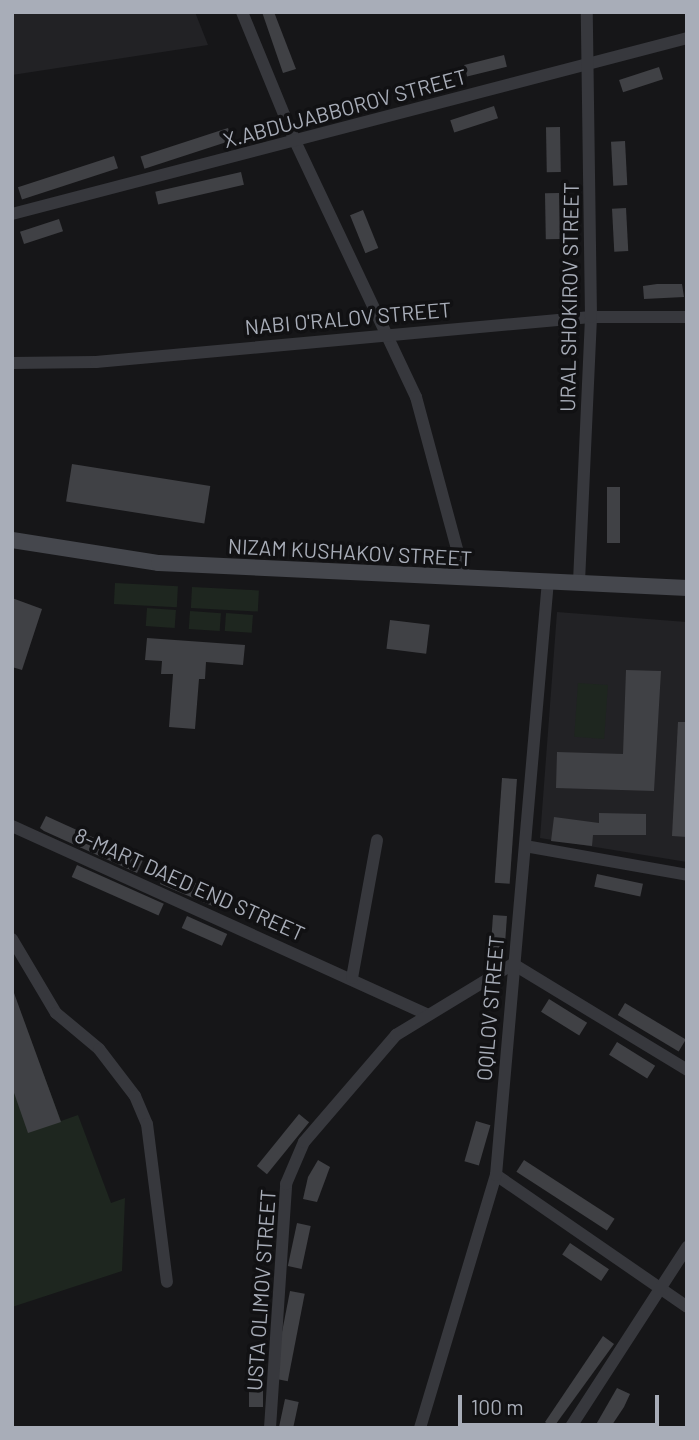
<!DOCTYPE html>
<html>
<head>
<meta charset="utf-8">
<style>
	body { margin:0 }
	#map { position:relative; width:699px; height:1440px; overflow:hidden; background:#161618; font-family:Barlow,sans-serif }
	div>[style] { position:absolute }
	.built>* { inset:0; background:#222225 }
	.green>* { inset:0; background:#1e261f; transform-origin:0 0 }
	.building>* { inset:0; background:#404145; transform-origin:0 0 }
	.street>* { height:12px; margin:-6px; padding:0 6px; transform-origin:6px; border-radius:6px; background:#37383d }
	.secondary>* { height:16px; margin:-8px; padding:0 8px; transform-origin:8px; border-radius:8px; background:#45474d }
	span { translate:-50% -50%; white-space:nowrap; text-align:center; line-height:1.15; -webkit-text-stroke:7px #111113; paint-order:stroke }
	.street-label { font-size:21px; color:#a8adb8 }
	.frame { position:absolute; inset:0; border:14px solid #a8adb8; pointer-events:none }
	.scale { position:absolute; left:458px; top:1395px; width:201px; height:32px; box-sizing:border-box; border:4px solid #a8adb8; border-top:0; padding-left:9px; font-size:21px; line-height:24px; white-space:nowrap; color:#a8adb8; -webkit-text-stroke:5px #111113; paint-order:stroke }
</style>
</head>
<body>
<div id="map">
	<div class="built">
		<div style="clip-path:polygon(12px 12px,195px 12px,208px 45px,12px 75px)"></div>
		<div style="clip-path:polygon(557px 612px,687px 622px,687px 862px,540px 838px)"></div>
	</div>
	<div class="green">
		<div style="left:115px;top:583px;width:63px;height:21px;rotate:3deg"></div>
		<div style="left:192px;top:587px;width:67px;height:21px;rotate:3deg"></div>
		<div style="left:147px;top:608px;width:29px;height:18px;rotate:4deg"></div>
		<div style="left:190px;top:611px;width:31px;height:18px;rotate:4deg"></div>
		<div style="left:226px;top:613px;width:27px;height:18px;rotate:4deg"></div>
		<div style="left:578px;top:683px;width:30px;height:54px;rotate:4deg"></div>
		<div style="clip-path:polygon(12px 990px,61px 1121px,78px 1115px,111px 1203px,125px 1198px,122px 1271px,12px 1307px)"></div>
	</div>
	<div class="building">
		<div style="clip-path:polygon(262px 12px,274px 12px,296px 69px,283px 73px)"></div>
		<div style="left:504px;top:55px;width:12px;height:41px;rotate:76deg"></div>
		<div style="left:659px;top:67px;width:13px;height:42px;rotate:72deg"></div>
		<div style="left:494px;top:106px;width:13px;height:46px;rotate:72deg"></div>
		<div style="left:560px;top:127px;width:45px;height:14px;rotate:89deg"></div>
		<div style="left:228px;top:128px;width:13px;height:92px;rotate:72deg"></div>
		<div style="left:625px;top:141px;width:44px;height:14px;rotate:87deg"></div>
		<div style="left:114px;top:156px;width:13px;height:101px;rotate:72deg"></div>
		<div style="left:241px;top:172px;width:13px;height:88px;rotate:77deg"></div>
		<div style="left:559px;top:193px;width:46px;height:14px;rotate:89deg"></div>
		<div style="left:626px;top:208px;width:43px;height:14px;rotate:87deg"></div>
		<div style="left:363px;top:210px;width:41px;height:14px;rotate:68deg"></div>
		<div style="left:59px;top:219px;width:13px;height:41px;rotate:72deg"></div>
		<div style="clip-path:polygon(657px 284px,682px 284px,684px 297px,644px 299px,643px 286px)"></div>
		<div style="left:72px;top:464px;width:140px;height:38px;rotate:9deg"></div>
		<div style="left:607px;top:487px;width:13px;height:56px"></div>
		<div style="clip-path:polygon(12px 598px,42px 609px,22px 670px,12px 667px)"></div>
		<div style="left:390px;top:620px;width:40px;height:29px;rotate:7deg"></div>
		<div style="clip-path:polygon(147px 638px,245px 645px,243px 665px,206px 662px,205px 679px,199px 679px,195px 729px,169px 727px,173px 674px,161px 674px,162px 661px,145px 660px)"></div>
		<div style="clip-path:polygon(626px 670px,661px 671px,654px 791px,556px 788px,557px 752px,623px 754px)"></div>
		<div style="clip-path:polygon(678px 722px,687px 722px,687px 837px,672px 836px)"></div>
		<div style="left:502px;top:778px;width:15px;height:105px;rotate:4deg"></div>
		<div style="clip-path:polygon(599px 813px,646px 814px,646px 835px,593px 835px,592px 846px,551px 841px,554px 817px,599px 823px)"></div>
		<div style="clip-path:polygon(46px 816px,143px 860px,137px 873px,44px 831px,40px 828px)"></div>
		<div style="left:77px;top:865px;width:95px;height:13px;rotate:24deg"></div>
		<div style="clip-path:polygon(166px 869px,228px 898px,222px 910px,160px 884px)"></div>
		<div style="left:597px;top:874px;width:47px;height:13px;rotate:12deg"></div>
		<div style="left:493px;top:915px;width:14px;height:42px;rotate:4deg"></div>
		<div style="left:187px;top:916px;width:44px;height:13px;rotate:24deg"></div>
		<div style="clip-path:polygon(14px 993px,61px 1122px,28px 1133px,12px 1087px)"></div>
		<div style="left:549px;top:999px;width:45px;height:15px;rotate:32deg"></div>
		<div style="left:625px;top:1003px;width:71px;height:14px;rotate:31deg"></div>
		<div style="left:617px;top:1042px;width:45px;height:15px;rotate:32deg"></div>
		<div style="left:299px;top:1114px;width:13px;height:67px;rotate:39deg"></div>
		<div style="left:476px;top:1121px;width:15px;height:42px;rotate:16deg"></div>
		<div style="clip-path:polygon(318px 1160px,330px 1167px,317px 1202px,303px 1199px,308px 1177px)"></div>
		<div style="left:524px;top:1160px;width:108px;height:14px;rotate:33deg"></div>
		<div style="left:297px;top:1223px;width:14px;height:44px;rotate:12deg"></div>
		<div style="left:570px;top:1243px;width:47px;height:14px;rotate:34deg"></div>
		<div style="left:290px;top:1291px;width:15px;height:89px;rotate:11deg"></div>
		<div style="clip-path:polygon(603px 1336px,614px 1344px,553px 1428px,545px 1422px)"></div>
		<div style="left:249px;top:1362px;width:14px;height:45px"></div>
		<div style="clip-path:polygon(617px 1388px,630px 1394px,624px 1407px,610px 1428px,594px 1428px)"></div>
		<div style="left:285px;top:1399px;width:14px;height:30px;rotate:12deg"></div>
	</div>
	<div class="street">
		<div style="left:242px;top:12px;width:139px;rotate:67.7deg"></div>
		<div style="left:295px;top:141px;width:283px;rotate:64.7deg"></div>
		<div style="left:416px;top:397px;width:188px;rotate:74.9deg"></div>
		<div style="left:12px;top:214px;width:698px;rotate:-14.61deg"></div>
		<div style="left:12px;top:363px;width:84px;rotate:-0.7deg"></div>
		<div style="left:96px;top:362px;width:497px;rotate:-5.2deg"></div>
		<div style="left:591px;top:317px;width:96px"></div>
		<div style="left:579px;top:582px;width:265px;rotate:-87.4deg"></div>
		<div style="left:591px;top:317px;width:305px;rotate:-90.8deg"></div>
		<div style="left:12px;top:826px;width:456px;rotate:24.4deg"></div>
		<div style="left:525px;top:846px;width:165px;rotate:10.1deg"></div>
		<div style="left:12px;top:939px;width:86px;rotate:59.3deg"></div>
		<div style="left:56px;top:1013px;width:56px;rotate:39.9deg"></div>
		<div style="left:99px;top:1049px;width:59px;rotate:52.5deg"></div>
		<div style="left:135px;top:1096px;width:30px;rotate:67deg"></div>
		<div style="left:147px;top:1124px;width:159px;rotate:82.8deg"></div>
		<div style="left:352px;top:978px;width:140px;rotate:-79.7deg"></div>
		<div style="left:496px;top:1175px;width:232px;rotate:34.6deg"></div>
		<div style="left:270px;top:1428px;width:245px;rotate:-86.2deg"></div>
		<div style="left:286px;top:1184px;width:46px;rotate:-66.8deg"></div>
		<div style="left:304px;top:1142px;width:141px;rotate:-49.3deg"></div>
		<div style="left:396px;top:1035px;width:137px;rotate:-31.3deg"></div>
		<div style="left:513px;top:964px;width:204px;rotate:31.3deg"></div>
		<div style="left:420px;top:1428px;width:264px;rotate:-73.3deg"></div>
		<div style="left:496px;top:1175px;width:596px;rotate:-85deg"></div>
		<div style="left:570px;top:1428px;width:216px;rotate:-57.1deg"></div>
	</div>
	<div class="secondary">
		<div style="left:12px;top:540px;width:149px;rotate:8.9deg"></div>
		<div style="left:159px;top:563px;width:529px;rotate:2.71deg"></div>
	</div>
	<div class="street-label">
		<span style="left:345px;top:108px;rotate:-15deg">X.ABDUJABBOROV STREET</span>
		<span style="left:569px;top:297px;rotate:-89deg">URAL SHOKIROV STREET</span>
		<span style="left:348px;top:318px;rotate:-5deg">NABI O'RALOV STREET</span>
		<span style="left:350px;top:552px;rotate:3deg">NIZAM KUSHAKOV STREET</span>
		<span style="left:190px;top:884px;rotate:24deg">8-MART DAED END STREET</span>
		<span style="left:490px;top:1008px;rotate:-85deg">OQILOV STREET</span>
		<span style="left:261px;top:1290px;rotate:-86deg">USTA OLIMOV STREET</span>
	</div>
	<div class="frame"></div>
	<div class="scale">100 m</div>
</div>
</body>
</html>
